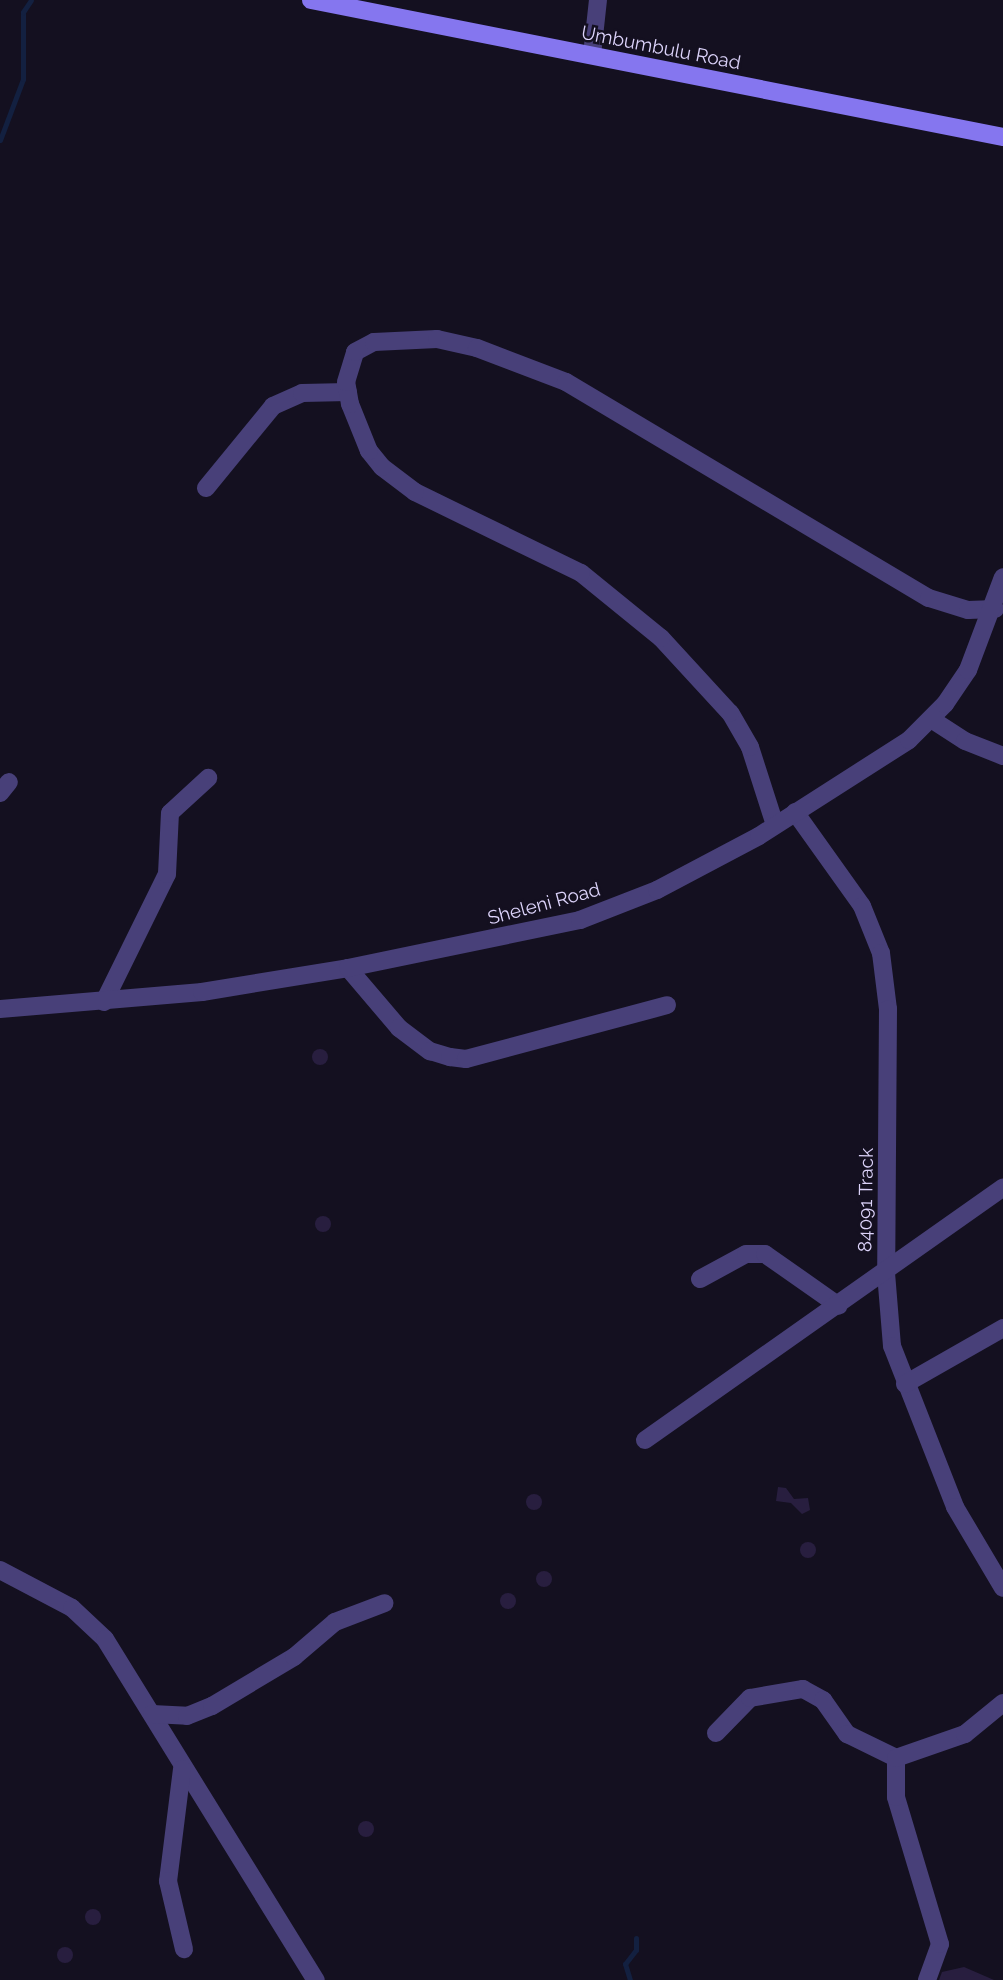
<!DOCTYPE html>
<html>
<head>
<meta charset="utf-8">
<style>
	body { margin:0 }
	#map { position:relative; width:1003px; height:1980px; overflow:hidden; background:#141020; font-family:Raleway,sans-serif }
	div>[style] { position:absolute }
	.stream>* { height:5px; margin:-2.5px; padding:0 2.5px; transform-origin:2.5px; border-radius:2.5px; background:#132040 }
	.building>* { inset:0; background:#281e3f }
	.round { border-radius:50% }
	.minor>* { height:18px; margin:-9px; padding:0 9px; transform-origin:9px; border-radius:9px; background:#484079 }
	.tertiary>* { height:18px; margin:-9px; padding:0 9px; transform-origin:9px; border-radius:9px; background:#484079 }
	.secondary>* { height:18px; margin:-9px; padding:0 9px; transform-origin:9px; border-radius:9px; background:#8576ef }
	span { translate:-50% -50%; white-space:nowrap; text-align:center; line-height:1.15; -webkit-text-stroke:5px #141020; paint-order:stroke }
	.street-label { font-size:19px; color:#dcd3fa }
</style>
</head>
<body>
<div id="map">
	<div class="stream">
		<div style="left:0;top:140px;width:65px;rotate:-69.3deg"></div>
		<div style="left:23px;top:79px;width:67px;rotate:-90deg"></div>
		<div style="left:23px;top:12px;width:14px;rotate:-56deg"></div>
		<div style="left:630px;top:1980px;width:17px;rotate:-107deg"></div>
		<div style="left:625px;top:1964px;width:18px;rotate:-52deg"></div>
		<div style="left:636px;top:1950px;width:12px;rotate:-90deg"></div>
	</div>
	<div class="building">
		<div class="round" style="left:312px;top:1049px;width:16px;height:16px"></div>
		<div class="round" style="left:315px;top:1216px;width:16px;height:16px"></div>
		<div style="clip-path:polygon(778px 1487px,786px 1488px,794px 1499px,808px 1498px,810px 1510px,802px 1514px,791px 1503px,776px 1501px)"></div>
		<div class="round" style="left:526px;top:1494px;width:16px;height:16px"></div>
		<div class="round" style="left:800px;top:1542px;width:16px;height:16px"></div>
		<div class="round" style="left:536px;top:1571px;width:16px;height:16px"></div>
		<div class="round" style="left:500px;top:1593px;width:16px;height:16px"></div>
		<div class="round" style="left:358px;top:1821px;width:16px;height:16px"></div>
		<div class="round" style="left:85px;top:1909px;width:16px;height:16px"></div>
		<div class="round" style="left:57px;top:1947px;width:16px;height:16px"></div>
		<div style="clip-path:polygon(964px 1967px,994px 1980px,939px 1980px,942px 1972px)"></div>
	</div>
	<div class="minor">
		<div style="left:592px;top:55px;width:55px;rotate:-83.8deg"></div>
		<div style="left:206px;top:488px;width:106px;rotate:-50.7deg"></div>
		<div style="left:273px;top:406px;width:32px;rotate:-24deg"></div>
		<div style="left:302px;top:393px;width:46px;rotate:-1.2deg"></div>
		<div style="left:931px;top:719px;width:40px;rotate:32.9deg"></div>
		<div style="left:965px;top:741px;width:41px;rotate:21.5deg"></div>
		<div style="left:0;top:793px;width:14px;rotate:-51deg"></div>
		<div style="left:795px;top:812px;width:115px;rotate:54.5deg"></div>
		<div style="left:862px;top:906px;width:51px;rotate:68deg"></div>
		<div style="left:881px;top:953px;width:56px;rotate:82.9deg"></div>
		<div style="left:888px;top:1009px;width:264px;rotate:90.4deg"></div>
		<div style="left:886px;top:1273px;width:73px;rotate:85.3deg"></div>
		<div style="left:892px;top:1346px;width:173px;rotate:68.6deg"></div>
		<div style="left:955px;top:1507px;width:94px;rotate:59.3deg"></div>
		<div style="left:775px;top:825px;width:82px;rotate:-107.8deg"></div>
		<div style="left:750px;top:747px;width:39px;rotate:-120deg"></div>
		<div style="left:730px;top:713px;width:102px;rotate:-132.6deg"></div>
		<div style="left:661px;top:638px;width:103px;rotate:-140.9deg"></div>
		<div style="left:581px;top:573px;width:185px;rotate:-154deg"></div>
		<div style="left:415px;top:492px;width:41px;rotate:-142.9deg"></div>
		<div style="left:382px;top:467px;width:21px;rotate:-129deg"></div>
		<div style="left:369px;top:451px;width:51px;rotate:-112deg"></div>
		<div style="left:350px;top:404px;width:22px;rotate:-100deg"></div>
		<div style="left:346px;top:382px;width:31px;rotate:-73deg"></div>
		<div style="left:355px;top:352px;width:21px;rotate:-28deg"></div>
		<div style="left:374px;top:342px;width:63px;rotate:-2.7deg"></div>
		<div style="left:437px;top:339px;width:41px;rotate:12.7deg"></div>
		<div style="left:477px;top:348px;width:95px;rotate:20.9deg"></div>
		<div style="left:566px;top:382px;width:422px;rotate:30.8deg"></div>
		<div style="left:929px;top:598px;width:41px;rotate:17.1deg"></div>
		<div style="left:968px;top:610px;width:27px;rotate:-2deg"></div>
		<div style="left:348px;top:968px;width:79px;rotate:49.6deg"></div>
		<div style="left:399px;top:1028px;width:39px;rotate:37deg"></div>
		<div style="left:430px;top:1051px;width:21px;rotate:17deg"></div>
		<div style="left:450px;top:1057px;width:16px;rotate:7deg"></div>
		<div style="left:466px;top:1059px;width:208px;rotate:-15deg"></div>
		<div style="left:104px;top:1002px;width:143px;rotate:-63.8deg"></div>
		<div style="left:167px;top:874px;width:61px;rotate:-87.2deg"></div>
		<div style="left:170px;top:813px;width:52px;rotate:-42.6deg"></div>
		<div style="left:700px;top:1279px;width:52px;rotate:-28.5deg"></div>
		<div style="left:746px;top:1254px;width:19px"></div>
		<div style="left:765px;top:1254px;width:90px;rotate:35.1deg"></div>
		<div style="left:905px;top:1384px;width:113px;rotate:-29.7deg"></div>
		<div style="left:645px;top:1440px;width:438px;rotate:-35.2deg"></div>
		<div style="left:0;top:1570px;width:81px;rotate:27.8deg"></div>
		<div style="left:72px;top:1608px;width:45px;rotate:43.2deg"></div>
		<div style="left:105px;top:1639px;width:401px;rotate:58.3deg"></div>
		<div style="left:152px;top:1714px;width:35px;rotate:3deg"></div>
		<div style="left:187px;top:1716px;width:27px;rotate:-22deg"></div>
		<div style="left:212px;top:1706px;width:96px;rotate:-30.9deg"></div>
		<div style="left:294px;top:1657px;width:54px;rotate:-40.5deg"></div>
		<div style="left:335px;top:1622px;width:53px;rotate:-20.8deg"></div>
		<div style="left:716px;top:1733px;width:49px;rotate:-45.8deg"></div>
		<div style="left:750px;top:1698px;width:54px;rotate:-9.6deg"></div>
		<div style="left:803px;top:1689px;width:23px;rotate:29deg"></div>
		<div style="left:823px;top:1700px;width:42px;rotate:54.8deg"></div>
		<div style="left:847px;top:1734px;width:55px;rotate:26.1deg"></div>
		<div style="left:182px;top:1769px;width:113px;rotate:97.1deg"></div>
		<div style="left:168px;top:1881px;width:70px;rotate:76.8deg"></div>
		<div style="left:927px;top:1980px;width:38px;rotate:-70deg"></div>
		<div style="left:940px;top:1944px;width:153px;rotate:-106.7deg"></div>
		<div style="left:896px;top:1797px;width:39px;rotate:-90deg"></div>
		<div style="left:896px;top:1758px;width:73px;rotate:-19.2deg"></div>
		<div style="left:965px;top:1734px;width:49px;rotate:-39.2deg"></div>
	</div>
	<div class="tertiary">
		<div style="left:0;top:1009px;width:203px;rotate:-4.8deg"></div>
		<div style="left:202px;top:992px;width:148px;rotate:-9.3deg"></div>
		<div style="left:348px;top:968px;width:237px;rotate:-11.7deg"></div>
		<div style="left:580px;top:920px;width:83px;rotate:-21.3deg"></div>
		<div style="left:657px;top:890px;width:115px;rotate:-27.9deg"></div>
		<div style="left:759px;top:836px;width:178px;rotate:-32.6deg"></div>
		<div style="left:909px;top:740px;width:51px;rotate:-45deg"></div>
		<div style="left:945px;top:704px;width:41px;rotate:-55.9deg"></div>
		<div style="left:968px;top:670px;width:99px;rotate:-69.4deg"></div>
	</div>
	<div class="secondary">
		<div style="left:311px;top:0;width:705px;rotate:11.2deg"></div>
	</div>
	<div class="street-label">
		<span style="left:661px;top:48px;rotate:11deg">Umbumbulu Road</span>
		<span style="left:544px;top:904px;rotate:-15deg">Sheleni Road</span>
		<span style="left:866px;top:1200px;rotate:-89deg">84091 Track</span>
	</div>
</div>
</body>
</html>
